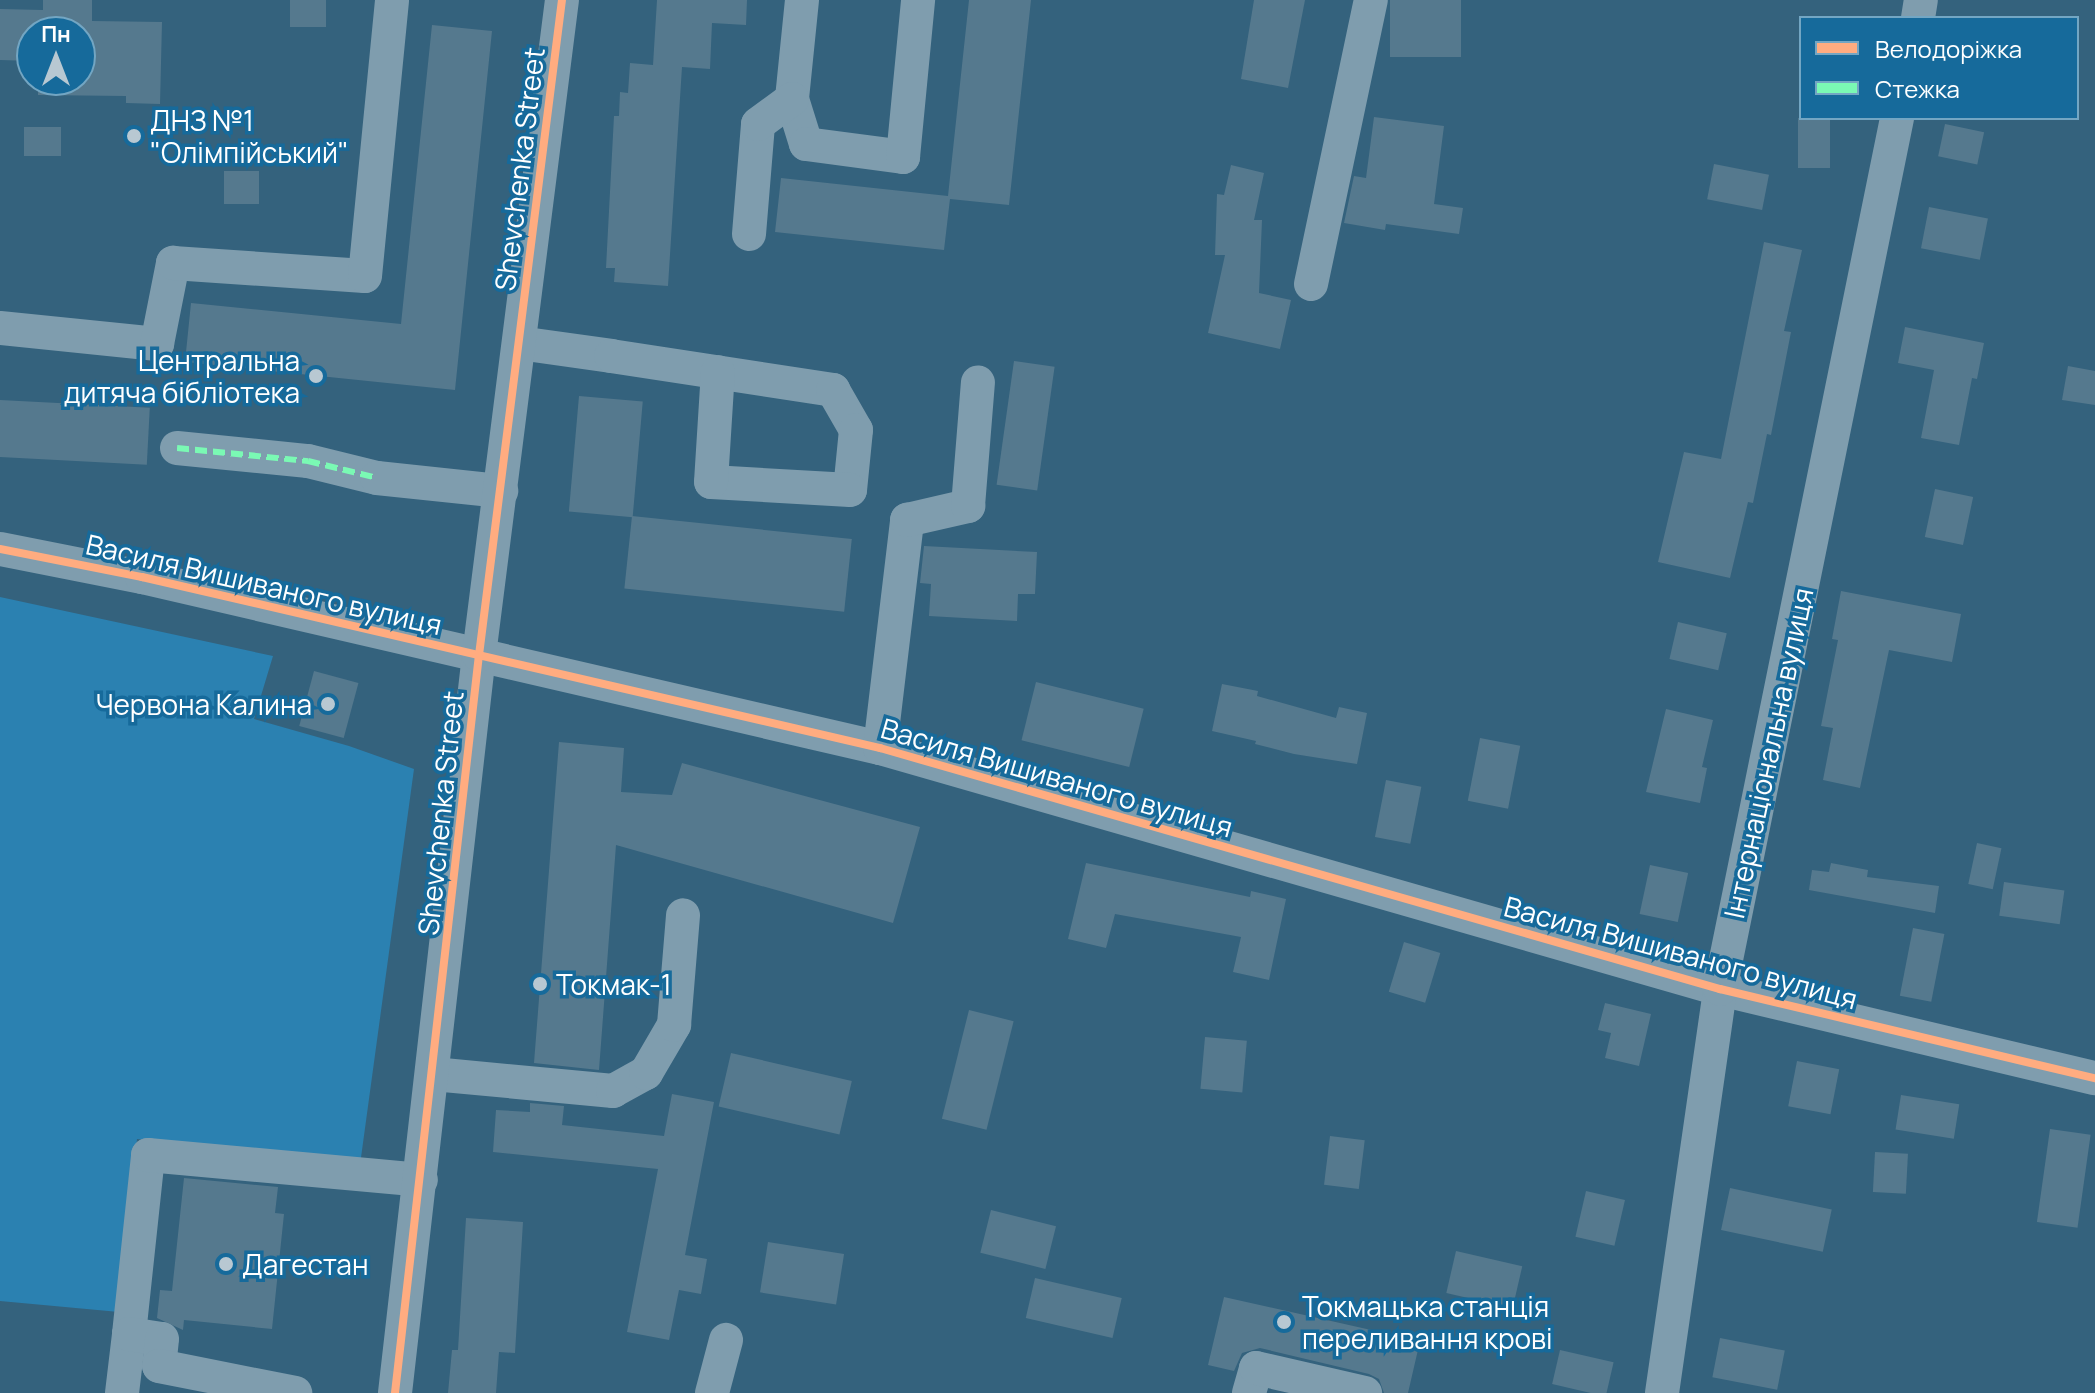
<!DOCTYPE html>
<html>
<head>
<meta charset="utf-8">
<style>
	body { margin:0 }
	#map { position:relative; width:2095px; height:1393px; overflow:hidden; background:#34627d; font-family:Manrope,sans-serif }
	div>[style] { position:absolute }
	.green>* { inset:0; background:#2b81b1 }
	.building>* { inset:0; background:#55798e; transform-origin:0 0 }
	.minor>* { height:34px; margin:-17px; padding:0 17px; transform-origin:17px; border-radius:17px; background:#7f9dae }
	.quiet>* { height:6px; margin-top:-3px; transform-origin:0; background:repeating-linear-gradient(90deg,#7af9b4 0 12px,transparent 0 18px) }
	.cycleway>* { height:8px; margin:-4px; padding:0 4px; transform-origin:4px; border-radius:4px; background:#ffac80 }
	.dots>* { width:22px; height:22px; translate:-50% -50%; box-sizing:border-box; border:4px solid #166a9b; border-radius:50% }
	span { translate:-50% -50%; white-space:nowrap; text-align:center; line-height:1.15; -webkit-text-stroke:7px #166a9b; paint-order:stroke }
	.poi-label { font-size:28px; color:#fff }
	.left { translate:0 -50%; text-align:left }
	.right { translate:-100% -50%; text-align:right }
	.street-label { font-size:28px; color:#fff }
	.legend { position:absolute; left:1799px; top:16px; width:280px; height:104px; box-sizing:border-box; background:#166a9b; border:2px solid #73a6c3; margin:0; padding:10px 14px; list-style:none; font-size:24px; color:#fff }
	.legend li { display:flex; align-items:center; gap:16px; height:40px }
	.legend b { width:40px; border:2px solid #73a6c3 }
	.north { position:absolute; left:16px; top:16px; width:80px; height:80px; box-sizing:border-box; background:#166a9b; border:2px solid #73a6c3; border-radius:50%; rotate:0deg; font-size:22px; font-weight:700; line-height:32px; text-align:center; color:#fff }
	.north::after { content:''; display:block; margin:auto; width:28px; height:36px; background:#b8c8d2; clip-path:polygon(50% 0,100% 100%,50% 72%,0 100%) }
</style>
</head>
<body>
<div id="map">
	<div class="green">
		<div style="clip-path:polygon(0 597px,273px 656px,254px 719px,349px 746px,414px 769px,360px 1165px,137px 1139px,119px 1312px,0 1301px)"></div>
	</div>
	<div class="building">
		<div style="clip-path:polygon(43px 0,92px 0,92px 21px,162px 22px,160px 104px,126px 103px,126px 96px,38px 95px,38px 80px,80px 80px,80px 32px,32px 32px,32px 61px,0 60px,0 9px,43px 10px)"></div>
		<div style="left:290px;top:0;width:36px;height:27px"></div>
		<div style="clip-path:polygon(657px 0,747px 0,746px 25px,712px 23px,710px 69px,682px 67px,668px 286px,614px 282px,615px 268px,606px 268px,614px 116px,619px 116px,620px 92px,628px 93px,630px 63px,653px 65px)"></div>
		<div style="clip-path:polygon(969px 0,1031px 0,1009px 205px,950px 199px,944px 250px,775px 232px,781px 178px,948px 196px)"></div>
		<div style="clip-path:polygon(1254px 0,1305px 0,1288px 88px,1241px 79px)"></div>
		<div style="left:1390px;top:0;width:71px;height:57px"></div>
		<div style="clip-path:polygon(432px 25px,492px 31px,455px 390px,185px 362px,191px 303px,401px 324px)"></div>
		<div style="clip-path:polygon(1374px 117px,1444px 126px,1434px 204px,1463px 208px,1459px 234px,1386px 224px,1385px 230px,1344px 223px,1354px 176px,1366px 178px)"></div>
		<div style="left:1798px;top:118px;width:32px;height:50px"></div>
		<div style="left:1945px;top:124px;width:40px;height:33px;rotate:12deg"></div>
		<div style="left:24px;top:127px;width:37px;height:29px"></div>
		<div style="left:1714px;top:164px;width:56px;height:36px;rotate:11deg"></div>
		<div style="clip-path:polygon(1231px 165px,1264px 173px,1254px 220px,1262px 220px,1259px 293px,1291px 300px,1280px 349px,1208px 333px,1225px 255px,1215px 255px,1217px 194px,1224px 195px)"></div>
		<div style="left:224px;top:171px;width:35px;height:33px"></div>
		<div style="left:1929px;top:207px;width:60px;height:42px;rotate:11deg"></div>
		<div style="clip-path:polygon(1764px 242px,1802px 250px,1784px 331px,1791px 332px,1771px 435px,1767px 434px,1753px 503px,1748px 502px,1730px 578px,1658px 562px,1684px 452px,1721px 459px)"></div>
		<div style="clip-path:polygon(1905px 327px,1984px 343px,1977px 379px,1972px 378px,1959px 445px,1921px 438px,1934px 370px,1898px 363px)"></div>
		<div style="left:1014px;top:361px;width:41px;height:125px;rotate:8deg"></div>
		<div style="clip-path:polygon(2068px 366px,2095px 371px,2095px 405px,2062px 400px)"></div>
		<div style="left:579px;top:396px;width:64px;height:116px;rotate:5deg"></div>
		<div style="left:0;top:400px;width:150px;height:57px;rotate:3deg"></div>
		<div style="left:1935px;top:489px;width:39px;height:49px;rotate:12deg"></div>
		<div style="left:632px;top:516px;width:221px;height:73px;rotate:6deg"></div>
		<div style="clip-path:polygon(924px 546px,1037px 552px,1035px 594px,1018px 594px,1017px 621px,929px 616px,931px 584px,920px 583px)"></div>
		<div style="clip-path:polygon(1841px 591px,1961px 614px,1952px 662px,1889px 650px,1860px 788px,1823px 780px,1833px 728px,1821px 726px,1838px 640px,1832px 639px)"></div>
		<div style="left:1678px;top:622px;width:50px;height:38px;rotate:13deg"></div>
		<div style="left:314px;top:671px;width:46px;height:57px;rotate:15deg"></div>
		<div style="left:1036px;top:682px;width:111px;height:60px;rotate:14deg"></div>
		<div style="clip-path:polygon(1222px 684px,1258px 691px,1257px 696px,1336px 718px,1339px 707px,1367px 713px,1357px 764px,1294px 754px,1255px 744px,1256px 741px,1212px 731px)"></div>
		<div style="clip-path:polygon(1666px 709px,1713px 720px,1702px 767px,1707px 768px,1700px 803px,1646px 792px)"></div>
		<div style="left:1480px;top:738px;width:41px;height:64px;rotate:11deg"></div>
		<div style="clip-path:polygon(559px 742px,624px 748px,621px 792px,672px 795px,682px 763px,920px 827px,893px 923px,616px 845px,599px 1070px,534px 1063px)"></div>
		<div style="left:1386px;top:780px;width:36px;height:58px;rotate:11deg"></div>
		<div style="left:1977px;top:843px;width:25px;height:42px;rotate:12deg"></div>
		<div style="clip-path:polygon(1086px 863px,1250px 897px,1251px 891px,1286px 899px,1269px 980px,1233px 972px,1241px 937px,1115px 914px,1106px 948px,1068px 939px)"></div>
		<div style="clip-path:polygon(1831px 863px,1868px 870px,1867px 877px,1939px 886px,1935px 913px,1809px 890px,1812px 870px,1829px 872px)"></div>
		<div style="left:1650px;top:865px;width:39px;height:50px;rotate:12deg"></div>
		<div style="left:2004px;top:882px;width:61px;height:34px;rotate:8deg"></div>
		<div style="left:1913px;top:928px;width:32px;height:69px;rotate:11deg"></div>
		<div style="left:1404px;top:942px;width:38px;height:52px;rotate:17deg"></div>
		<div style="clip-path:polygon(1605px 1003px,1651px 1014px,1639px 1066px,1605px 1058px,1611px 1033px,1598px 1030px)"></div>
		<div style="left:969px;top:1010px;width:46px;height:112px;rotate:14deg"></div>
		<div style="left:1205px;top:1037px;width:42px;height:52px;rotate:5deg"></div>
		<div style="left:731px;top:1053px;width:124px;height:55px;rotate:13deg"></div>
		<div style="left:1797px;top:1061px;width:43px;height:46px;rotate:11deg"></div>
		<div style="clip-path:polygon(672px 1094px,714px 1102px,685px 1255px,707px 1259px,701px 1294px,679px 1290px,669px 1340px,627px 1332px,658px 1169px,493px 1152px,496px 1110px,530px 1112px,530px 1103px,564px 1106px,562px 1125px,664px 1136px)"></div>
		<div style="left:1901px;top:1095px;width:59px;height:35px;rotate:9deg"></div>
		<div style="left:2050px;top:1129px;width:41px;height:94px;rotate:8deg"></div>
		<div style="left:1330px;top:1136px;width:35px;height:49px;rotate:7deg"></div>
		<div style="left:1875px;top:1152px;width:33px;height:40px;rotate:3deg"></div>
		<div style="clip-path:polygon(184px 1178px,278px 1187px,275px 1213px,284px 1214px,272px 1329px,184px 1320px,183px 1330px,157px 1318px,160px 1290px,172px 1291px)"></div>
		<div style="left:1730px;top:1188px;width:104px;height:43px;rotate:12deg"></div>
		<div style="left:1586px;top:1191px;width:40px;height:47px;rotate:13deg"></div>
		<div style="left:991px;top:1210px;width:67px;height:44px;rotate:14deg"></div>
		<div style="clip-path:polygon(466px 1218px,523px 1222px,515px 1353px,499px 1352px,496px 1393px,448px 1393px,452px 1350px,458px 1350px)"></div>
		<div style="left:768px;top:1242px;width:77px;height:51px;rotate:9deg"></div>
		<div style="left:1456px;top:1251px;width:68px;height:43px;rotate:13deg"></div>
		<div style="left:1035px;top:1278px;width:89px;height:41px;rotate:13deg"></div>
		<div style="clip-path:polygon(1224px 1297px,1420px 1341px,1408px 1393px,1384px 1393px,1379px 1379px,1369px 1374px,1260px 1348px,1242px 1353px,1234px 1371px,1208px 1365px)"></div>
		<div style="left:1720px;top:1338px;width:66px;height:40px;rotate:11deg"></div>
		<div style="left:1560px;top:1350px;width:55px;height:35px;rotate:13deg"></div>
	</div>
	<div class="minor">
		<div style="left:802px;top:0;width:100px;rotate:95.8deg"></div>
		<div style="left:792px;top:99px;width:47px;rotate:72.7deg"></div>
		<div style="left:806px;top:144px;width:98px;rotate:7.6deg"></div>
		<div style="left:903px;top:157px;width:158px;rotate:-84.5deg"></div>
		<div style="left:1918px;top:18px;width:18px;rotate:-81deg"></div>
		<div style="left:749px;top:234px;width:110px;rotate:-85.3deg"></div>
		<div style="left:758px;top:124px;width:42px;rotate:-36.3deg"></div>
		<div style="left:1311px;top:284px;width:290px;rotate:-78.1deg"></div>
		<div style="left:0;top:328px;width:158px;rotate:5.8deg"></div>
		<div style="left:157px;top:344px;width:83px;rotate:-78.8deg"></div>
		<div style="left:173px;top:263px;width:192px;rotate:3.9deg"></div>
		<div style="left:365px;top:276px;width:277px;rotate:-84.4deg"></div>
		<div style="left:519px;top:343px;width:93px;rotate:8deg"></div>
		<div style="left:611px;top:356px;width:225px;rotate:8.7deg"></div>
		<div style="left:833px;top:390px;width:46px;rotate:60.1deg"></div>
		<div style="left:856px;top:430px;width:60px;rotate:95.7deg"></div>
		<div style="left:850px;top:490px;width:139px;rotate:-176.7deg"></div>
		<div style="left:711px;top:482px;width:110px;rotate:-86.4deg"></div>
		<div style="left:177px;top:448px;width:132px;rotate:5.7deg"></div>
		<div style="left:308px;top:461px;width:71px;rotate:13.8deg"></div>
		<div style="left:377px;top:478px;width:125px;rotate:6deg"></div>
		<div style="left:0;top:549px;width:145px;rotate:11.2deg"></div>
		<div style="left:142px;top:577px;width:758px;rotate:13.05deg"></div>
		<div style="left:880px;top:748px;width:874px;rotate:16.01deg"></div>
		<div style="left:1720px;top:989px;width:385px;rotate:13.4deg"></div>
		<div style="left:880px;top:748px;width:230px;rotate:-83.2deg"></div>
		<div style="left:907px;top:520px;width:63px;rotate:-12.9deg"></div>
		<div style="left:968px;top:506px;width:124px;rotate:-85.4deg"></div>
		<div style="left:433px;top:1074px;width:181px;rotate:5.4deg"></div>
		<div style="left:613px;top:1091px;width:38px;rotate:-29deg"></div>
		<div style="left:646px;top:1073px;width:56px;rotate:-59.7deg"></div>
		<div style="left:674px;top:1025px;width:110px;rotate:-85.3deg"></div>
		<div style="left:129px;top:1334px;width:180px;rotate:-83.9deg"></div>
		<div style="left:148px;top:1155px;width:274px;rotate:5.2deg"></div>
		<div style="left:122px;top:1393px;width:59px;rotate:-83.2deg"></div>
		<div style="left:129px;top:1334px;width:33px;rotate:9deg"></div>
		<div style="left:162px;top:1339px;width:27px;rotate:96deg"></div>
		<div style="left:159px;top:1366px;width:139px;rotate:11.2deg"></div>
		<div style="left:395px;top:1393px;width:743px;rotate:-83.51deg"></div>
		<div style="left:479px;top:655px;width:660px;rotate:-82.78deg"></div>
		<div style="left:712px;top:1393px;width:55px;rotate:-75.2deg"></div>
		<div style="left:1249px;top:1393px;width:26px;rotate:-74deg"></div>
		<div style="left:1256px;top:1368px;width:112px;rotate:12.9deg"></div>
		<div style="left:1662px;top:1393px;width:408px;rotate:-81.8deg"></div>
		<div style="left:1720px;top:989px;width:889px;rotate:-78.51deg"></div>
	</div>
	<div class="quiet">
		<div style="left:177px;top:448px;width:132px;rotate:5.7deg"></div>
		<div style="left:308px;top:461px;width:71px;rotate:13.8deg"></div>
	</div>
	<div class="cycleway">
		<div style="left:0;top:549px;width:145px;rotate:11.2deg"></div>
		<div style="left:142px;top:577px;width:758px;rotate:13.05deg"></div>
		<div style="left:880px;top:748px;width:874px;rotate:16.01deg"></div>
		<div style="left:1720px;top:989px;width:385px;rotate:13.4deg"></div>
		<div style="left:395px;top:1393px;width:743px;rotate:-83.51deg"></div>
		<div style="left:479px;top:655px;width:660px;rotate:-82.78deg"></div>
	</div>
	<div class="dots">
		<div style="left:134px;top:136px;background:#b8c8d2"></div>
		<div style="left:316px;top:376px;background:#b8c8d2"></div>
		<div style="left:328px;top:704px;background:#b8c8d2"></div>
		<div style="left:540px;top:984px;background:#b8c8d2"></div>
		<div style="left:226px;top:1264px;background:#b8c8d2"></div>
		<div style="left:1284px;top:1322px;background:#b8c8d2"></div>
	</div>
	<div class="poi-label">
		<span class="left" style="left:150px;top:136px">ДНЗ №1<br>"Олімпійський"</span>
		<span class="right" style="left:300px;top:376px">Центральна<br>дитяча бібліотека</span>
		<span class="right" style="left:312px;top:704px">Червона Калина</span>
		<span class="left" style="left:556px;top:984px">Токмак-1</span>
		<span class="left" style="left:242px;top:1264px">Дагестан</span>
		<span class="left" style="left:1302px;top:1322px">Токмацька станція<br>переливання крові</span>
	</div>
	<div class="street-label">
		<span style="left:519px;top:169px;rotate:-83deg">Shevchenka Street</span>
		<span style="left:264px;top:584px;rotate:13deg">Василя Вишиваного вулиця</span>
		<span style="left:1768px;top:753px;rotate:-78deg">Інтернаціональна вулиця</span>
		<span style="left:1057px;top:777px;rotate:16deg">Василя Вишиваного вулиця</span>
		<span style="left:440px;top:813px;rotate:-84deg">Shevchenka Street</span>
		<span style="left:1681px;top:952px;rotate:15deg">Василя Вишиваного вулиця</span>
	</div>
	<ul class="legend">
	<li><b style="height:10px;background:#ffac80"></b>Велодоріжка</li>
	<li><b style="height:10px;background:#7af9b4"></b>Стежка</li>
	</ul>
	<div class="north">Пн</div>
</div>
</body>
</html>
